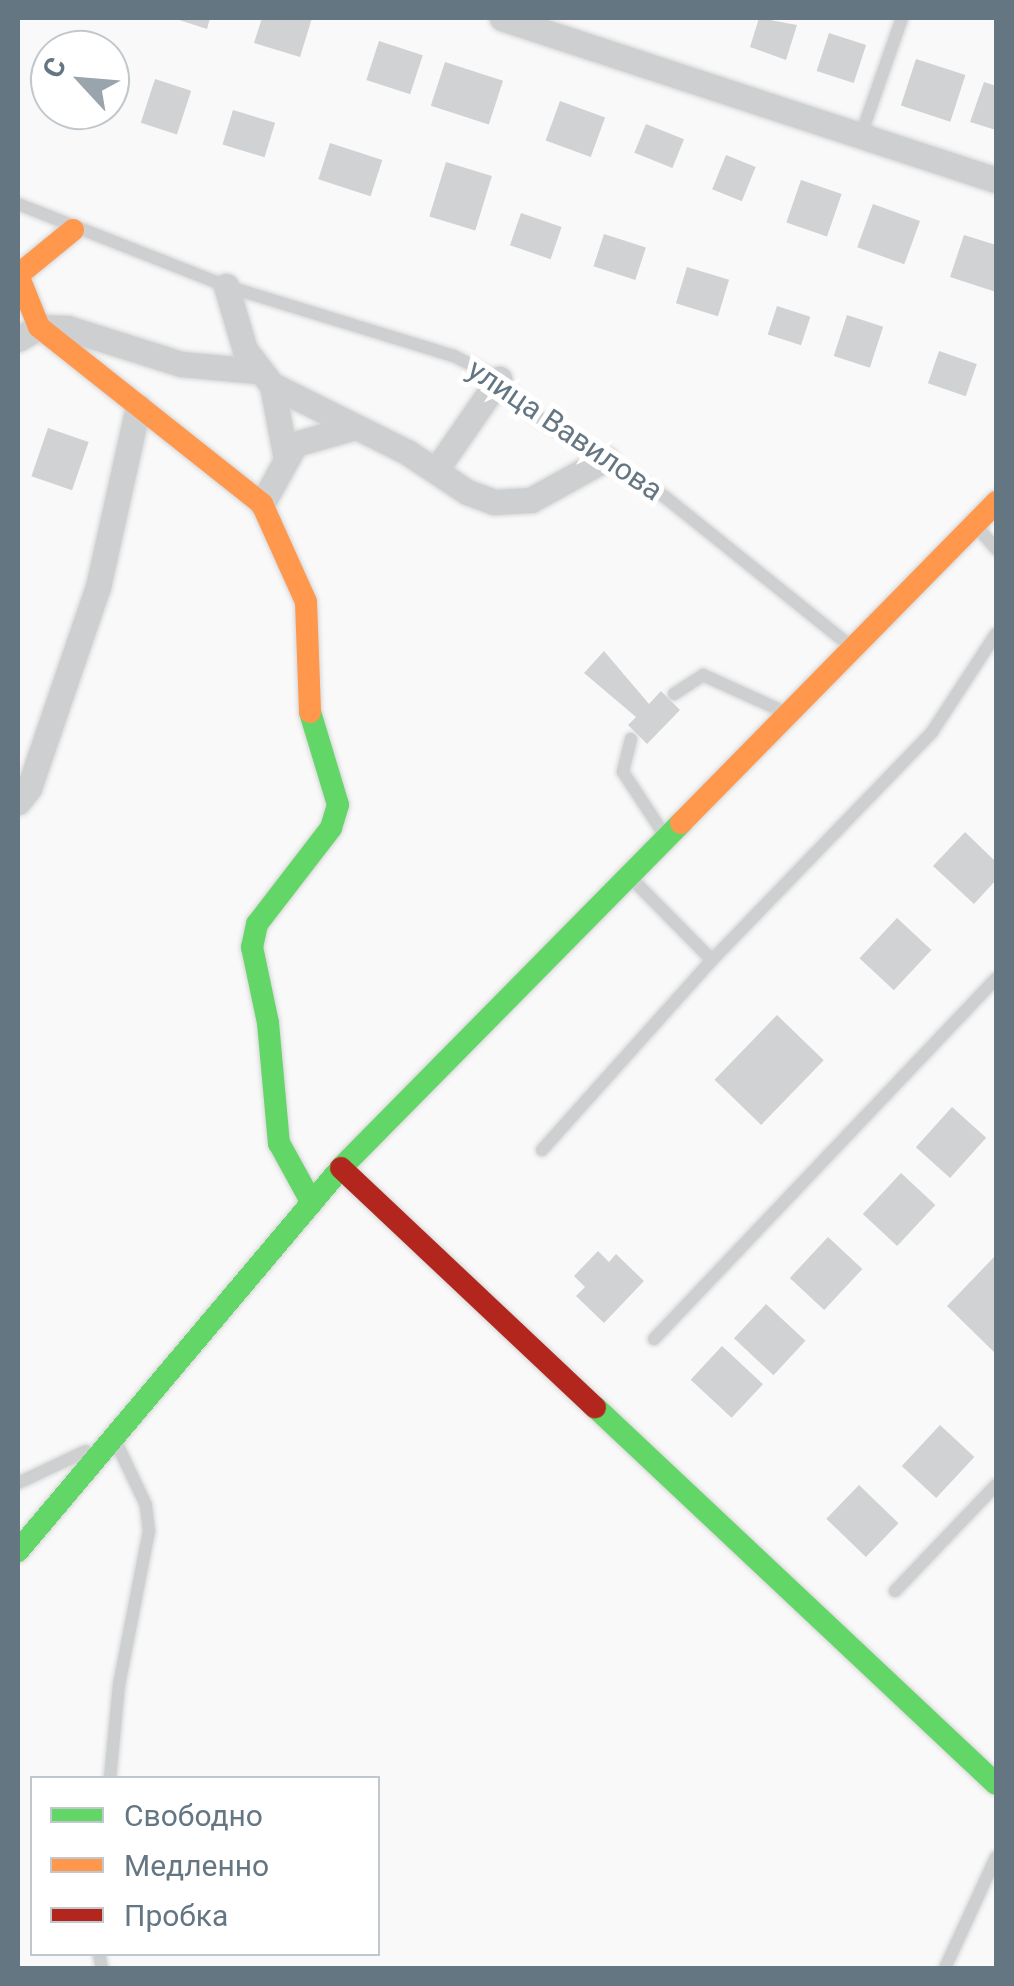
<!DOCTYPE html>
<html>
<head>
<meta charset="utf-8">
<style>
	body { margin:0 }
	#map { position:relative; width:1014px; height:1986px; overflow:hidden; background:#f9f9f9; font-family:Roboto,sans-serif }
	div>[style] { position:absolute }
	.building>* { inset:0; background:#d0d2d3; transform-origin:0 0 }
	.roads { filter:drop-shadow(0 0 2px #d5d6d7) drop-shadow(0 0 2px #d5d6d7) }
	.lane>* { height:12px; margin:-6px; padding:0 6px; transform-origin:6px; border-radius:6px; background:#cecfd0 }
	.street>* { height:25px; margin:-12.5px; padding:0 12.5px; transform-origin:12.5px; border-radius:12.5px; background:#cecfd0 }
	.fast>* { height:22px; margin:-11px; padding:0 11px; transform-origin:11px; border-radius:11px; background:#63d668 }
	.slow>* { height:22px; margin:-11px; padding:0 11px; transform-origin:11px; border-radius:11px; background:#ff974d }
	.jam>* { height:22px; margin:-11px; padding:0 11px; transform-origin:11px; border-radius:11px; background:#b3261e }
	span { translate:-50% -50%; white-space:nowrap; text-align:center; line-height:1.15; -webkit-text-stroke:10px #fff; paint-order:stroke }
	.street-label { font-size:30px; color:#657683 }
	.frame { position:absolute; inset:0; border:20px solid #657683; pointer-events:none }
	.legend { position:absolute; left:30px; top:1776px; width:350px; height:180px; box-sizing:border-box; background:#fff; border:2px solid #c1c8cd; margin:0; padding:12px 18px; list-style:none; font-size:30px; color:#657683 }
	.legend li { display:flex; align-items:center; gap:20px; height:50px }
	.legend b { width:50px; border:2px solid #c1c8cd }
	.north { position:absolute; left:30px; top:30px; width:100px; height:100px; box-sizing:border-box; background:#fff; border:2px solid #c1c8cd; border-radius:50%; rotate:296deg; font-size:28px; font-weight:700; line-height:40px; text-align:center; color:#657683 }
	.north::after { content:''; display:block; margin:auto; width:35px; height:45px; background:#99a4ac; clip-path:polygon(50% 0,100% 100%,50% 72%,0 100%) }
</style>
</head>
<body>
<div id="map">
	<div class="building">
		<div style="clip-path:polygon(173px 18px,210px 18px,207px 29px)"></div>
		<div style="clip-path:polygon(262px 18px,312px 18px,300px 57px,254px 43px)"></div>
		<div style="clip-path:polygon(759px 18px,797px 25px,786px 60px,750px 47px)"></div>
		<div style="left:829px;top:33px;width:39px;height:40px;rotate:18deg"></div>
		<div style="left:379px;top:41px;width:46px;height:41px;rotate:18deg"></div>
		<div style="left:916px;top:59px;width:52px;height:49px;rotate:18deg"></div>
		<div style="left:445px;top:62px;width:61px;height:46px;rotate:18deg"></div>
		<div style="left:155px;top:79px;width:38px;height:46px;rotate:18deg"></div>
		<div style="clip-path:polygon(984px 82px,996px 86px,996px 130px,970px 122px)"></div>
		<div style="left:560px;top:101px;width:48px;height:42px;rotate:20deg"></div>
		<div style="left:233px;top:110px;width:44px;height:36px;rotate:17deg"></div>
		<div style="left:646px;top:124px;width:41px;height:31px;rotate:22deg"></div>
		<div style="left:330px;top:143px;width:55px;height:38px;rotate:18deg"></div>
		<div style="left:726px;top:155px;width:32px;height:37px;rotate:22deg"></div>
		<div style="left:446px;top:162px;width:48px;height:57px;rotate:17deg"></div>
		<div style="left:801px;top:180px;width:43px;height:45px;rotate:19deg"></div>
		<div style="left:873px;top:204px;width:50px;height:46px;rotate:20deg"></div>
		<div style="left:521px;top:213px;width:43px;height:34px;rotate:19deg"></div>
		<div style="left:604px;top:234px;width:44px;height:34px;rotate:18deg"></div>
		<div style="clip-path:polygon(964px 235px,996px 245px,996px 292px,950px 277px)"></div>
		<div style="left:687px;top:267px;width:44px;height:38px;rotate:17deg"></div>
		<div style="left:777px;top:306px;width:35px;height:30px;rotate:18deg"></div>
		<div style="left:847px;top:315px;width:38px;height:43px;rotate:18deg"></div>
		<div style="left:939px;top:351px;width:40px;height:34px;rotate:19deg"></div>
		<div style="left:48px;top:428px;width:43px;height:51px;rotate:19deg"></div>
		<div style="clip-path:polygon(604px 651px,649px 704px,661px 691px,680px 710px,647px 744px,628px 725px,636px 717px,584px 673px)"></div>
		<div style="clip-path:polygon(965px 832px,996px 862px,996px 880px,974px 904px,933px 866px)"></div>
		<div style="left:897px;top:918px;width:47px;height:55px;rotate:43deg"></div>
		<div style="left:777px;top:1015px;width:65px;height:90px;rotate:44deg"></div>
		<div style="left:952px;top:1107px;width:46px;height:54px;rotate:42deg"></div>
		<div style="left:901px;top:1173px;width:47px;height:56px;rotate:43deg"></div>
		<div style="left:828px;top:1237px;width:47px;height:56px;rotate:43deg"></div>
		<div style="clip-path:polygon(598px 1251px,609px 1262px,616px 1254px,644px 1281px,604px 1323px,576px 1296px,585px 1287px,574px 1276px)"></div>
		<div style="clip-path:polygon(996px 1255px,996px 1354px,947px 1306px)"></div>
		<div style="left:766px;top:1304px;width:54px;height:47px;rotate:43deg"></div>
		<div style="left:722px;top:1346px;width:56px;height:46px;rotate:43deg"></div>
		<div style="left:940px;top:1425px;width:47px;height:56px;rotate:43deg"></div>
		<div style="left:859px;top:1485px;width:55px;height:47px;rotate:44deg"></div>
	</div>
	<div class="roads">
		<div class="lane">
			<div style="left:861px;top:135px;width:124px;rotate:-70.7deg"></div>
			<div style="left:18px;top:204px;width:224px;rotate:21.5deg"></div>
			<div style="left:226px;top:286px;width:239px;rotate:17.1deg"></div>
			<div style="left:454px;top:356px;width:51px;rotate:27.1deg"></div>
			<div style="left:499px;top:379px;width:57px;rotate:44.3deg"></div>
			<div style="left:540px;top:419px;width:147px;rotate:32deg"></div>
			<div style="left:665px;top:497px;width:235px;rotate:38.8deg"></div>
			<div style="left:978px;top:528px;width:28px;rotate:49deg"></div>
			<div style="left:674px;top:694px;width:35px;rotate:-33deg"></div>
			<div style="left:703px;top:675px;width:87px;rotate:24.5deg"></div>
			<div style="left:631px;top:739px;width:34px;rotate:104deg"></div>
			<div style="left:623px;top:772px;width:73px;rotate:56.7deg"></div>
			<div style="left:633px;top:880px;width:112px;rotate:45.4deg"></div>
			<div style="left:542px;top:1150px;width:255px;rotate:-48.2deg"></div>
			<div style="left:712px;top:960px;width:317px;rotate:-46deg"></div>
			<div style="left:932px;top:732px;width:117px;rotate:-56.9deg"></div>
			<div style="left:654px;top:1339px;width:497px;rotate:-46.5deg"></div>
			<div style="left:18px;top:1483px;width:75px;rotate:-25.2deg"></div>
			<div style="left:895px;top:1591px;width:146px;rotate:-46.4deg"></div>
			<div style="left:110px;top:1778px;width:93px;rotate:-84.5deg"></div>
			<div style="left:119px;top:1685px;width:157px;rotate:-79deg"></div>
			<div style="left:149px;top:1531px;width:26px;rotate:-97deg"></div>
			<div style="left:146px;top:1505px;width:70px;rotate:-115.5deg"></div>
			<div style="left:99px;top:1954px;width:14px;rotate:78deg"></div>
			<div style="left:945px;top:1968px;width:122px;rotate:-65.3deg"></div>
		</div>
		<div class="street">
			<div style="left:502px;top:18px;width:520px;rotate:18.16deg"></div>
			<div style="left:226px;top:286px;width:67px;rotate:73.5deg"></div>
			<div style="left:245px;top:350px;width:44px;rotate:52.4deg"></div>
			<div style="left:272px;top:385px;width:151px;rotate:26.4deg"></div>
			<div style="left:407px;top:452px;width:72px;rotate:33.7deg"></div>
			<div style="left:467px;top:492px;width:29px;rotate:20deg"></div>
			<div style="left:494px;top:502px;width:37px;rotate:-3deg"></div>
			<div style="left:531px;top:500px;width:85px;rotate:-29deg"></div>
			<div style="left:18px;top:339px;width:24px;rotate:-30deg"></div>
			<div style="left:39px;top:327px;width:28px;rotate:2deg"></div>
			<div style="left:67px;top:328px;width:120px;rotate:17.5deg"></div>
			<div style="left:181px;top:364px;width:76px;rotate:5.3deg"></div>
			<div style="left:272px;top:385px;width:70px;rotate:79.3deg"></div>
			<div style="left:436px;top:470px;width:111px;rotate:-55.3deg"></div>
			<div style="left:262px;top:504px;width:68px;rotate:-61.2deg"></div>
			<div style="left:295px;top:444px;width:59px;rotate:-15.7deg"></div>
			<div style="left:18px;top:802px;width:18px;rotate:-52deg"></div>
			<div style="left:29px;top:788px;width:213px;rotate:-71.1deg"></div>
			<div style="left:98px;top:587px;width:185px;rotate:-77.5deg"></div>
		</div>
		<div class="fast">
			<div style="left:310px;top:712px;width:97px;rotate:73.2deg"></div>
			<div style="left:338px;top:805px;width:24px;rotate:107deg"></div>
			<div style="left:331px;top:828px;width:121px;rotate:127.6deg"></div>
			<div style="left:257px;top:924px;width:24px;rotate:102deg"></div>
			<div style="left:252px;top:947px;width:78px;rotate:78.1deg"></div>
			<div style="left:268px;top:1023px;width:121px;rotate:84.8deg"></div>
			<div style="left:279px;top:1143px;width:68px;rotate:61.2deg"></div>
			<div style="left:595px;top:1407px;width:550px;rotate:43.23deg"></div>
			<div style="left:18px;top:1551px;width:501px;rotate:-49.86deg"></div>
			<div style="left:341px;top:1168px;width:484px;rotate:-45.4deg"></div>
		</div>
		<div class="slow">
			<div style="left:73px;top:230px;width:71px;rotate:140.7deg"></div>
			<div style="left:18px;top:275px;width:56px;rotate:68deg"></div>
			<div style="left:39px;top:327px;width:285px;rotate:38.4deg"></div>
			<div style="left:262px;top:504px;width:107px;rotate:65.8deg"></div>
			<div style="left:306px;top:602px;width:110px;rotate:87.9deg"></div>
			<div style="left:681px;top:823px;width:450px;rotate:-45.5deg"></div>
		</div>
		<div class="jam">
			<div style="left:341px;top:1168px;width:349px;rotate:43.3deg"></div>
		</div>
	</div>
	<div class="street-label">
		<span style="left:565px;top:430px;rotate:34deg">улица Вавилова</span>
	</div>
	<div class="frame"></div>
	<ul class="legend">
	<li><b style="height:12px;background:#63d668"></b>Свободно</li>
	<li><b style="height:12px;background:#ff974d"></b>Медленно</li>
	<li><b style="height:12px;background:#b3261e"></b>Пробка</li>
	</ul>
	<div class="north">С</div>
</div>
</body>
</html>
